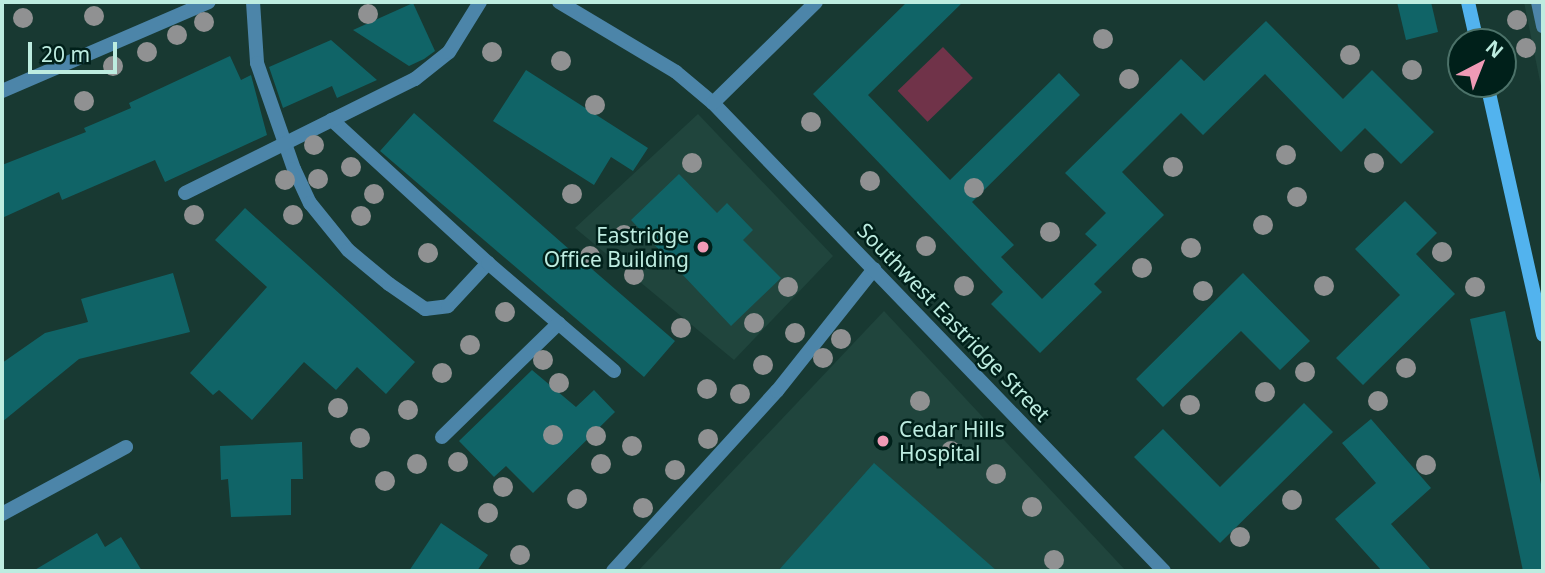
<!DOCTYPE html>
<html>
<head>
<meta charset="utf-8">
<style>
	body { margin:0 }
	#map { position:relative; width:1545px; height:573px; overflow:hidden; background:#183932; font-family:"Noto Sans",sans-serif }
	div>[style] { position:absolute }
	.built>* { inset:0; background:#20453d }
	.green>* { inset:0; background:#703349; transform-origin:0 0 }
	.building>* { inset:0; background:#106467 }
	.lane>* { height:14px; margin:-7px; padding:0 7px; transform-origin:7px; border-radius:7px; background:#4c85a9 }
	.street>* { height:14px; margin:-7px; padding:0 7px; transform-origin:7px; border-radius:7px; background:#4c85a9 }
	.secondary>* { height:14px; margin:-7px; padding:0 7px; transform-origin:7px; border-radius:7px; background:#52b3ee }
	.trees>* { width:20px; height:20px; margin:-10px; border-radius:50%; background:#909192 }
	.dots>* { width:19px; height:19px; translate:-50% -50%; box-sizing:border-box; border:4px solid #00201a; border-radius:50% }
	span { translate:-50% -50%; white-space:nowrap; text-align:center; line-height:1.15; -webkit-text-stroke:5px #00201a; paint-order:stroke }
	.poi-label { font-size:21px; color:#bdece0 }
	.right { translate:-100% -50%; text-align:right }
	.left { translate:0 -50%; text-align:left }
	.street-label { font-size:21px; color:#bdece0 }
	.frame { position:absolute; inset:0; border:4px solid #bdece0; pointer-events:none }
	.north { position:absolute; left:1447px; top:28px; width:70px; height:70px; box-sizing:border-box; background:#00201a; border:2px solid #4c7269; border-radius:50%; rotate:42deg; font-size:19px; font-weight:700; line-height:28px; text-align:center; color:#bdece0 }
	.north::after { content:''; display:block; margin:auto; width:24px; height:32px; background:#f09ab6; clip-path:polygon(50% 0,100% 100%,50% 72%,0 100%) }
	.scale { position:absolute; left:28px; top:42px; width:89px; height:32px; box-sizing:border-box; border:4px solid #bdece0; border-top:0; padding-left:9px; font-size:21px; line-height:24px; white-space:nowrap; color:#bdece0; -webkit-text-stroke:5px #00201a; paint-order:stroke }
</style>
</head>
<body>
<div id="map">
	<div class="built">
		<div style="clip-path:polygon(1524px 2px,1543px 2px,1543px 96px)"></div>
		<div style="clip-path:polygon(698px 114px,833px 256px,734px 360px,575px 228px)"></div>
		<div style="clip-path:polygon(884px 311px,1126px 571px,638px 571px)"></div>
	</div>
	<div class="green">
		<div style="left:943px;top:47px;width:43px;height:63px;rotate:46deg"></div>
	</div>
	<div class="building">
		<div style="clip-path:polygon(907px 2px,963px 2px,868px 95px,950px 180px,1059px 73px,1080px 95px,972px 202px,1014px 245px,1001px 257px,1042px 299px,1097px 245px,1085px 234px,1106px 213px,1065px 173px,1181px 59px,1204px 81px,1266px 21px,1343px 99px,1372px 70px,1434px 132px,1401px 164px,1365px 128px,1341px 152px,1265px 74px,1203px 135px,1181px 113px,1122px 172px,1164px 215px,1094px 284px,1102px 292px,1040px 353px,991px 304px,1003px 292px,813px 94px)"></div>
		<div style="clip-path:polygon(1397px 2px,1431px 2px,1438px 32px,1406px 40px)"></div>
		<div style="clip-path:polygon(413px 3px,435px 51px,424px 59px,409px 66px,353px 30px)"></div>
		<div style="clip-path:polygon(331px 40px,377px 80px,337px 98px,332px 86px,283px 108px,269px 67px)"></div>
		<div style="clip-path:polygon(230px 56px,241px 80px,251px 75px,267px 135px,165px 182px,155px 160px,62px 200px,59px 192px,2px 218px,2px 165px,86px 132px,84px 128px,131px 108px,129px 103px)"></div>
		<div style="clip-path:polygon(526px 70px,648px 148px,633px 171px,611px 157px,594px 185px,493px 121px)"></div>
		<div style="clip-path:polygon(414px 113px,578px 257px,574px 263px,580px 268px,585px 263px,675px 341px,644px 377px,380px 151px)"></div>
		<div style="clip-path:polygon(679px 174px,717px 213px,727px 203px,753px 230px,743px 240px,781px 278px,731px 326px,631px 220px)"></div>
		<div style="clip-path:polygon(1405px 201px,1437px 233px,1416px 254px,1455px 294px,1363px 385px,1336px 358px,1400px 295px,1355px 249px)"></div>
		<div style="clip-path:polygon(245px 208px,415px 362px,386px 394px,357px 367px,336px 390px,304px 362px,252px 420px,219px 390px,213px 395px,190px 373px,267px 287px,215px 240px)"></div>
		<div style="clip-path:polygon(173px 273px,190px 332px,79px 359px,2px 422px,2px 363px,45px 333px,88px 322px,81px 299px)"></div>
		<div style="clip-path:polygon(1243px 273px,1310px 341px,1280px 370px,1241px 331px,1163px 407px,1136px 379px)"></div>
		<div style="clip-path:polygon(1505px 311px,1543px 494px,1543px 571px,1523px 571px,1470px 319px)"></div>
		<div style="clip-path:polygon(532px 370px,576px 407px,594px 390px,615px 412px,533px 493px,506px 466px,494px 477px,459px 441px)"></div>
		<div style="clip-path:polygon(1304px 403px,1333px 432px,1220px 543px,1134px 457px,1163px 429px,1220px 487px)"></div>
		<div style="clip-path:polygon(1371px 419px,1431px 488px,1391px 524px,1432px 571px,1382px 571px,1335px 519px,1376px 483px,1342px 443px)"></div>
		<div style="clip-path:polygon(302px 442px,303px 479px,291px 479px,291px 515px,231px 517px,228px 479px,221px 480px,220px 446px)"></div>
		<div style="clip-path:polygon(874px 463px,997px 571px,778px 571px)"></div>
		<div style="clip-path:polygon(441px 523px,488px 555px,477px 571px,409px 571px)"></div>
		<div style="clip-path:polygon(97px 533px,105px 547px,121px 537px,142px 571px,33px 571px)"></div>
	</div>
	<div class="lane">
		<div style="left:253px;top:2px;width:61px;rotate:86.2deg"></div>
		<div style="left:257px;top:63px;width:112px;rotate:70.8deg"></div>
		<div style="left:294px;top:169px;width:38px;rotate:65deg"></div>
		<div style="left:310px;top:203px;width:60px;rotate:51deg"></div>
		<div style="left:348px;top:250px;width:53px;rotate:39.7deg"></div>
		<div style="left:389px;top:284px;width:44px;rotate:34.8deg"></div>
		<div style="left:425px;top:309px;width:23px;rotate:-7deg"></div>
		<div style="left:448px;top:306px;width:59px;rotate:-47.1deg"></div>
		<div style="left:488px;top:263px;width:212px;rotate:-137.5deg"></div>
		<div style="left:1538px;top:2px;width:25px;rotate:78deg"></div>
		<div style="left:185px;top:193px;width:257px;rotate:-26.4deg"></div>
		<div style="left:415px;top:79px;width:43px;rotate:-38.5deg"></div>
		<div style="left:449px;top:52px;width:59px;rotate:-58.2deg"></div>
		<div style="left:488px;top:263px;width:166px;rotate:40.6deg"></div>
		<div style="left:442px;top:437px;width:163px;rotate:-44.3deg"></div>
		<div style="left:613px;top:571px;width:244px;rotate:-47.7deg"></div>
		<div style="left:777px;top:391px;width:156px;rotate:-51.5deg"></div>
	</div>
	<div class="street">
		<div style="left:559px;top:2px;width:136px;rotate:30.9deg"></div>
		<div style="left:676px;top:72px;width:48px;rotate:40deg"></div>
		<div style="left:713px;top:103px;width:650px;rotate:46.06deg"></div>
		<div style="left:2px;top:91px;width:225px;rotate:-23.3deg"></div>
		<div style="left:713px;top:103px;width:144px;rotate:-44.4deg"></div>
		<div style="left:2px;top:514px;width:141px;rotate:-28.4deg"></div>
	</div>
	<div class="secondary">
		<div style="left:1468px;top:2px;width:41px;rotate:77.3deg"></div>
		<div style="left:1487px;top:84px;width:257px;rotate:77.4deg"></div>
	</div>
	<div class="trees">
		<div style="left:368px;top:14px"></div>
		<div style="left:94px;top:16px"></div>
		<div style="left:23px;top:18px"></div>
		<div style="left:1517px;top:20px"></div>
		<div style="left:204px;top:22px"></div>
		<div style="left:177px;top:35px"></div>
		<div style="left:1103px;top:39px"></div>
		<div style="left:1526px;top:48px"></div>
		<div style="left:147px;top:52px"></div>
		<div style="left:492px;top:52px"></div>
		<div style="left:1350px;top:55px"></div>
		<div style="left:561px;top:61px"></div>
		<div style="left:113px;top:66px"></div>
		<div style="left:1412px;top:70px"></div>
		<div style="left:1129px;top:79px"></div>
		<div style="left:84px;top:101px"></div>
		<div style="left:595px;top:105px"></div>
		<div style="left:811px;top:122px"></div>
		<div style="left:314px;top:145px"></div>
		<div style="left:1286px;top:155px"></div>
		<div style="left:692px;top:163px"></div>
		<div style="left:1374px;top:163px"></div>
		<div style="left:351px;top:167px"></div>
		<div style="left:1173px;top:167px"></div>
		<div style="left:318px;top:179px"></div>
		<div style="left:285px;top:180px"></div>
		<div style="left:870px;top:181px"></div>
		<div style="left:974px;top:188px"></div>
		<div style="left:374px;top:194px"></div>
		<div style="left:572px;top:194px"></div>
		<div style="left:1297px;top:197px"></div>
		<div style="left:194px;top:215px"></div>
		<div style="left:293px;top:215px"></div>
		<div style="left:361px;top:216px"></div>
		<div style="left:1263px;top:225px"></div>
		<div style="left:1050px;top:232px"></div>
		<div style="left:624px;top:235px"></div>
		<div style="left:926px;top:246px"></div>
		<div style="left:1191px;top:248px"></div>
		<div style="left:1442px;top:252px"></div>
		<div style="left:428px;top:253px"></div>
		<div style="left:590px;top:256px"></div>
		<div style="left:1142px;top:268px"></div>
		<div style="left:634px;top:275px"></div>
		<div style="left:964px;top:286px"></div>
		<div style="left:1324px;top:286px"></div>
		<div style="left:788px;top:287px"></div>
		<div style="left:1475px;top:287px"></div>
		<div style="left:1203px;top:291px"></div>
		<div style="left:505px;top:312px"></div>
		<div style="left:754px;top:323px"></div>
		<div style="left:681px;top:328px"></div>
		<div style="left:795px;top:333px"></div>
		<div style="left:841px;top:339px"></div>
		<div style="left:470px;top:345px"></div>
		<div style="left:823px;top:358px"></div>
		<div style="left:543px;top:360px"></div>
		<div style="left:763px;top:365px"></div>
		<div style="left:1406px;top:368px"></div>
		<div style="left:1305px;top:372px"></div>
		<div style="left:442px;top:373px"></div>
		<div style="left:559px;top:383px"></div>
		<div style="left:707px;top:389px"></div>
		<div style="left:1265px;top:392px"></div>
		<div style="left:740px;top:394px"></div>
		<div style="left:920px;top:401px"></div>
		<div style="left:1378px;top:401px"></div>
		<div style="left:1190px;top:405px"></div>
		<div style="left:338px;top:408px"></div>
		<div style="left:408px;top:410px"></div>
		<div style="left:553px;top:435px"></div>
		<div style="left:596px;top:436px"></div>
		<div style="left:360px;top:438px"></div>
		<div style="left:708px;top:439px"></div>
		<div style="left:632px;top:446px"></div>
		<div style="left:951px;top:451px"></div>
		<div style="left:458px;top:462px"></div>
		<div style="left:417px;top:464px"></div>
		<div style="left:601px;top:464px"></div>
		<div style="left:1426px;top:465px"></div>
		<div style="left:675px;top:470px"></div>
		<div style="left:996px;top:474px"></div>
		<div style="left:385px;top:481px"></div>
		<div style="left:503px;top:487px"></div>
		<div style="left:577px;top:499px"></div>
		<div style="left:1292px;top:500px"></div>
		<div style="left:1032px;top:507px"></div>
		<div style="left:643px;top:508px"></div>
		<div style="left:488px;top:513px"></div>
		<div style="left:1240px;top:537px"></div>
		<div style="left:520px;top:555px"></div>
		<div style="left:1054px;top:560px"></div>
	</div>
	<div class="dots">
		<div style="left:703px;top:247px;background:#f09ab6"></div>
		<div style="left:883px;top:441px;background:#f09ab6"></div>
	</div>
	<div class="poi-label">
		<span class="right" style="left:689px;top:247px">Eastridge<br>Office Building</span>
		<span class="left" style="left:899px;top:441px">Cedar Hills<br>Hospital</span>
	</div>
	<div class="street-label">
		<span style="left:954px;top:322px;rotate:46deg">Southwest Eastridge Street</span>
	</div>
	<div class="frame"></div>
	<div class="north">N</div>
	<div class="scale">20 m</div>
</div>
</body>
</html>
